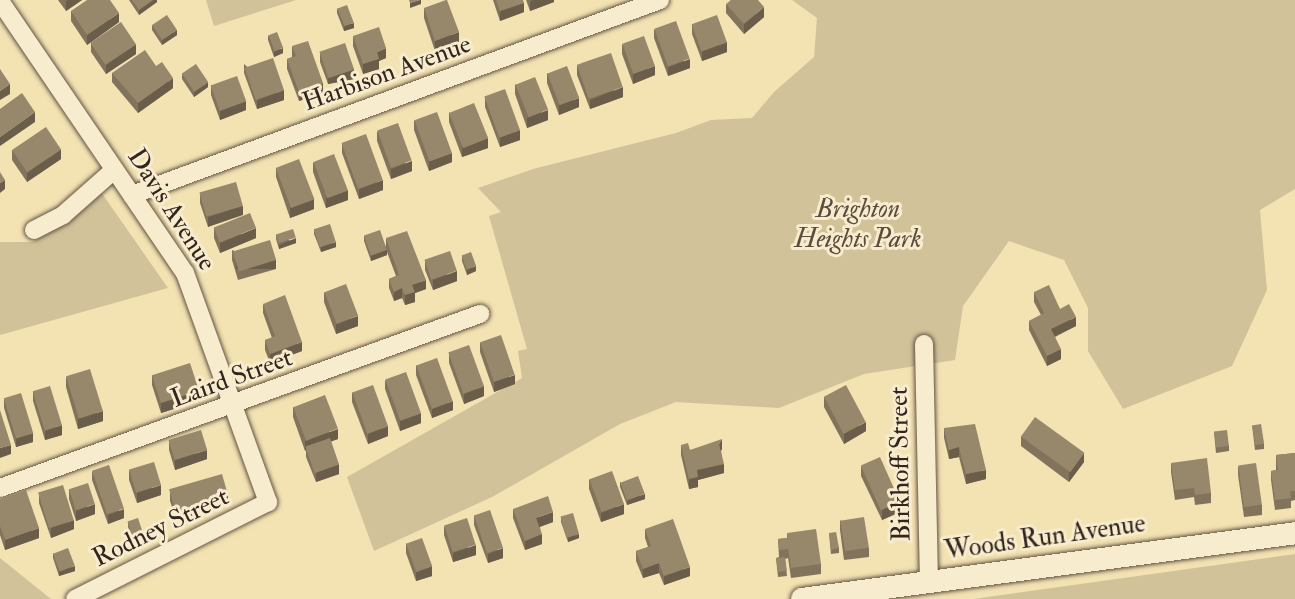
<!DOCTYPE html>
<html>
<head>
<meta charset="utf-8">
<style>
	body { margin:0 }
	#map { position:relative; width:1295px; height:599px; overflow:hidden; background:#f3e2b2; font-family:"IM FELL Double Pica",serif }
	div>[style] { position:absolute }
	.green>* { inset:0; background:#d2c299 }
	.roads { filter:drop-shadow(0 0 2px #635443) drop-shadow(0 0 2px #635443) }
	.minor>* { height:18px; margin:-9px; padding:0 9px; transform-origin:9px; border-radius:9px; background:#f7eccd }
	.tertiary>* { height:22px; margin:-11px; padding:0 11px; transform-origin:11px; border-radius:11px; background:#f7eccd }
	.wall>* { inset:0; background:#82745c }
	.shaded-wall>* { inset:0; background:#6a5e4b; transform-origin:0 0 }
	.building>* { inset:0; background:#97876b; transform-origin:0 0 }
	span { translate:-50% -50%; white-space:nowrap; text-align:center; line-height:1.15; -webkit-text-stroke:6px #f7eccd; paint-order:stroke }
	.street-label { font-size:26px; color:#33241e }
	.park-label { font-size:26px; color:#5b4c3d; font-style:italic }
</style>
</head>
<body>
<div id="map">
	<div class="green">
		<div style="clip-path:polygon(206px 0,296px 0,214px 26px)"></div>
		<div style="clip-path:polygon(792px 0,1295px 0,1295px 189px,1260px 210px,1267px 290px,1232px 366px,1123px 409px,1088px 351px,1088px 308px,1064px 260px,1009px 241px,963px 306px,955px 360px,864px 374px,779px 408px,676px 402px,620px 424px,492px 497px,374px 551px,347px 477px,522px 378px,518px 351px,527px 349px,489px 216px,501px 212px,478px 188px,533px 169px,676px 133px,711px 120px,752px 118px,774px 92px,814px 57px,817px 18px)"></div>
		<div style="clip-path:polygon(101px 192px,168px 288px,0 335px,0 242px,32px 242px,75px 216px)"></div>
		<div style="clip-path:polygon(1295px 554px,1295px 599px,973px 599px)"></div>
		<div style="clip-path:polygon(0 558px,51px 599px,0 599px)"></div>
	</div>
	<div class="roads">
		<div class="minor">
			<div style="left:0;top:1px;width:329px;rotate:55.8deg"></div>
			<div style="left:185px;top:273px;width:244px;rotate:70.1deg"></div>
			<div style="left:268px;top:502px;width:216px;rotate:153.3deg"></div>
			<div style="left:132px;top:195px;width:563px;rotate:-20.27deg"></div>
			<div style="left:34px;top:230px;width:33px;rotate:-27deg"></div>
			<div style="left:63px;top:215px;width:68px;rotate:-41.4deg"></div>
			<div style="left:924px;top:344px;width:238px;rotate:88.8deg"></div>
			<div style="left:0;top:488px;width:511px;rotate:-19.93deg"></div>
		</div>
		<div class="tertiary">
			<div style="left:802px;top:599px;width:497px;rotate:-7.6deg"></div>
		</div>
	</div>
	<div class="wall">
		<div style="clip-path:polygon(58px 0,82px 0,66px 11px)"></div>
		<div style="clip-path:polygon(129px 0,157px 0,157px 2px,139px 15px)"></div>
		<div style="clip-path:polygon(493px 0,523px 0,524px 12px,500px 21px)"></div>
		<div style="clip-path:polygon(526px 0,554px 0,554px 2px,530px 11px)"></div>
		<div style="clip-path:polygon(726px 4px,764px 17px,744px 34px,726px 13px)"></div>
		<div style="clip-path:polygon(337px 8px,354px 28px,344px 31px,337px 13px)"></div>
		<div style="clip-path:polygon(424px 8px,459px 42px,435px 51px,424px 18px)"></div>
		<div style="clip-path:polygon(71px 11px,119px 22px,87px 45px,71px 21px)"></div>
		<div style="clip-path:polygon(692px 24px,727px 52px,702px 61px,692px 34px)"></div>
		<div style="clip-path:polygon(152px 25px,177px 35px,162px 45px,152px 30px)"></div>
		<div style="clip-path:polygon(654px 29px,690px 68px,668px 76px,654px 38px)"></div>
		<div style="clip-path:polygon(268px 35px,283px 53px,274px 57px,268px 40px)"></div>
		<div style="clip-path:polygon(353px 36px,386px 58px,379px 61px,379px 69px,363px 74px,353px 46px)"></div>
		<div style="clip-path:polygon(91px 43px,136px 54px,106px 74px,91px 52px)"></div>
		<div style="clip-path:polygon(622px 44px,655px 75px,633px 84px,622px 54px)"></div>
		<div style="clip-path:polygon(292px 46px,323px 93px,299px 101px,287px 69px,287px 59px,292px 57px)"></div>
		<div style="clip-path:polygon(320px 52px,354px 79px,328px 84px,320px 62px)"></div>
		<div style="clip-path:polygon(244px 64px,284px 100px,257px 109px,244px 73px)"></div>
		<div style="clip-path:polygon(577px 65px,623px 97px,590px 109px,577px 75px)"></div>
		<div style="clip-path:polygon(156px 66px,173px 88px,138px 113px,112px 82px,112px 73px)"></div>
		<div style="clip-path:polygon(547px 73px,579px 107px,559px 115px,547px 83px)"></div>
		<div style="clip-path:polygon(182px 74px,208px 87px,194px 97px,182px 79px)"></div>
		<div style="clip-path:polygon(515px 84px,548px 120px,527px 128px,515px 94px)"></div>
		<div style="clip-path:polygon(211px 85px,246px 110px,220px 120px,211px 95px)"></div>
		<div style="clip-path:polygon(485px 97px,520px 140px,500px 147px,485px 107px)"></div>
		<div style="clip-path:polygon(449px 112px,488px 148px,462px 157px,449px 122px)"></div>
		<div style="clip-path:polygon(414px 120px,452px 162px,429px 171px,414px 130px)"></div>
		<div style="clip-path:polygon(377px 131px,412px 171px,391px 179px,377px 141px)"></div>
		<div style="clip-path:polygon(342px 143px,383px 190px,359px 199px,342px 153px)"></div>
		<div style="clip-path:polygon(12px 150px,61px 159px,27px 182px,12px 160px)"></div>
		<div style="clip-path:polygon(313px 162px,348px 200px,326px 208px,313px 172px)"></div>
		<div style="clip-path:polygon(276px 168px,314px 209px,290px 218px,276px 177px)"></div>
		<div style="clip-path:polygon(200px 194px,243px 206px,208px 227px,200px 203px)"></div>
		<div style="clip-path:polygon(214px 228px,256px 238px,220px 253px,214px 238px)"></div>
		<div style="clip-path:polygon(314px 229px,336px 247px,321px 252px,314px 234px)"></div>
		<div style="clip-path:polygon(276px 235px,296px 243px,279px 249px,276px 239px)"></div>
		<div style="clip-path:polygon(364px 236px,386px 246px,386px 238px,426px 289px,415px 293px,415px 302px,405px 305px,402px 298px,394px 301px,389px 288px,389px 279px,396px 276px,387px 252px,387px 255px,371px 261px,364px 241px)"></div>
		<div style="clip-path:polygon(232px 250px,276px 269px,238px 280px,232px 260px)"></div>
		<div style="clip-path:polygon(462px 256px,476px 271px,467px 275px,462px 261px)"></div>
		<div style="clip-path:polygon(425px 260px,457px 281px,433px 290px,425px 270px)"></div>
		<div style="clip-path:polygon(324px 292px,358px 326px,336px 334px,324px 302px)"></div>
		<div style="clip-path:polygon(1034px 292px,1060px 309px,1076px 326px,1055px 337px,1061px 359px,1047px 366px,1029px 330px,1029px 321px,1041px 315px,1034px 302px)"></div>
		<div style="clip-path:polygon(263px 304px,302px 351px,270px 363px,265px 350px,265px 340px,272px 338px,263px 313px)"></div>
		<div style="clip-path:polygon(480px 342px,515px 384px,494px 392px,480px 352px)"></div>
		<div style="clip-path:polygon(449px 353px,484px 396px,464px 404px,449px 363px)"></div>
		<div style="clip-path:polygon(416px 365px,453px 410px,432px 418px,416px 375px)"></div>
		<div style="clip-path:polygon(152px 375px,199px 401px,161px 413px,152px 385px)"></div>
		<div style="clip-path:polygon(66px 377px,103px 421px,78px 429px,66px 387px)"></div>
		<div style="clip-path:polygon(385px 380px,421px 423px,400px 431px,385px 389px)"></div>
		<div style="clip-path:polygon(33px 391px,62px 435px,45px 440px,33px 401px)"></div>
		<div style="clip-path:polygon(352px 392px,388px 436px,368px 444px,352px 402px)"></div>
		<div style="clip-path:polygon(824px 397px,866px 431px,844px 444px,824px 407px)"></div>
		<div style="clip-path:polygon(4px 399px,33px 442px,16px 447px,4px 408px)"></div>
		<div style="clip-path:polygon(293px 407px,338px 439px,331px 441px,339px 474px,316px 482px,306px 457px,306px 450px,305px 451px,293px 417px)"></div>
		<div style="clip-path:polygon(1252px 425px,1264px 444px,1264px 449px,1255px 450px)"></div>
		<div style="clip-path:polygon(944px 428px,986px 479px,966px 484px,959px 457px,949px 459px,944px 438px)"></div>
		<div style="clip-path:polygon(1214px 432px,1229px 446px,1229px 451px,1216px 453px)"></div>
		<div style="clip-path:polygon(1021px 436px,1084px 462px,1069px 482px,1021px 446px)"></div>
		<div style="clip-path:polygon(169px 441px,207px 459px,175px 470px,169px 450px)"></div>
		<div style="clip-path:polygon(681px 445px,690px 450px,722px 449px,721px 451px,724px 473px,698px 480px,698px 487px,689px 489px,681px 455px)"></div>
		<div style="clip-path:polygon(1295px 453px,1295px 500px,1291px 501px,1291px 508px,1275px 510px,1271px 480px,1271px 471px,1276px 470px,1276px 455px)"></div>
		<div style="clip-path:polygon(1171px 463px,1211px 493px,1211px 503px,1195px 505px,1194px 497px,1175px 500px,1171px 472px)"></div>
		<div style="clip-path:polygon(861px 466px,900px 512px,882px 520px,861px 476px)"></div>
		<div style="clip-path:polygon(1238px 466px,1262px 505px,1262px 515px,1244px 517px,1238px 475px)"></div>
		<div style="clip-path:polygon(129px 470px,161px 495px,137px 503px,129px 480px)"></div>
		<div style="clip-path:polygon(92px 471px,124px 518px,108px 524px,92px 480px)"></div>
		<div style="clip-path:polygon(589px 479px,624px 514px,601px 522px,589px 489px)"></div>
		<div style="clip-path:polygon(620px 482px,645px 499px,627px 505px,620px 487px)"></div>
		<div style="clip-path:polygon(69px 489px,95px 514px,76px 521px,69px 499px)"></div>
		<div style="clip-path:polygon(170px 491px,228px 504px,177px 521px,170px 501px)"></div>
		<div style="clip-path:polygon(39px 494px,74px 529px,51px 538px,39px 503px)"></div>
		<div style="clip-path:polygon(0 499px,39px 538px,5px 550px,0 535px)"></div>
		<div style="clip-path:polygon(513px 509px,553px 522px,540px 527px,542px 544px,525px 550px,513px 518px)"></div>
		<div style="clip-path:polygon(474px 515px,503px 558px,488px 563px,474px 525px)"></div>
		<div style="clip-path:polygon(561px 517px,579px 538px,568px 542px,561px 522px)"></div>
		<div style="clip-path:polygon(840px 520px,869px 548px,869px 557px,844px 560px,840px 530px)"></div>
		<div style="clip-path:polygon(128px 522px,144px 541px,134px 545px,128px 527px)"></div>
		<div style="clip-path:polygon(444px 526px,476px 555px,453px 562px,444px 535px)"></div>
		<div style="clip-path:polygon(645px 529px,690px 576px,664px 585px,659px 573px,643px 578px,636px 561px,636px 551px,648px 547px,645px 538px)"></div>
		<div style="clip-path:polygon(787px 533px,821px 564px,821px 574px,791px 578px,788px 558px,785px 559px,787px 576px,778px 577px,776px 558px,779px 557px,778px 539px,787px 538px)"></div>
		<div style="clip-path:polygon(829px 533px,839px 548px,839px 553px,831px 554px)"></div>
		<div style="clip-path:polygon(406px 543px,432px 576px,416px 581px,406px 553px)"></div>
		<div style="clip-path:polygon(53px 553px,75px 571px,59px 576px,53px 558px)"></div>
	</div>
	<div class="shaded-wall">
		<div style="clip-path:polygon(68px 0,82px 0,66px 11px,66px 1px)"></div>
		<div style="clip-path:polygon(153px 0,157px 0,157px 2px,139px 15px,139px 10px)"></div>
		<div style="clip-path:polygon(420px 0,421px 0,421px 4px,410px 8px,410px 3px)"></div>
		<div style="clip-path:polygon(534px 0,554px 0,554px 2px,530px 11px,530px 1px)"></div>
		<div style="clip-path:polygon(524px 3px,524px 12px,500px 21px,500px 11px)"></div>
		<div style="clip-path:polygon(764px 7px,764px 17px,744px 34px,744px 24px)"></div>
		<div style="clip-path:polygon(119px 13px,119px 22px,87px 45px,87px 35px)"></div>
		<div style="clip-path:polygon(354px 23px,354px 28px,344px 31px,344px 26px)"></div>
		<div style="clip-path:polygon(177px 30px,177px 35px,162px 45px,162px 40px)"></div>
		<div style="clip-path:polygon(459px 32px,459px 42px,435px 51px,435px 41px)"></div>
		<div style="clip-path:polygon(727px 42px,727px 52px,702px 61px,702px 51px)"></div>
		<div style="clip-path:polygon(136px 44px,136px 54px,106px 74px,106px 64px)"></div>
		<div style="clip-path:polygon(283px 48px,283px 53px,274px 57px,274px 52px)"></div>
		<div style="clip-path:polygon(386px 48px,386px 58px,379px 61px,379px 69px,363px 74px,363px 64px,377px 52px)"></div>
		<div style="clip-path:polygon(690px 59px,690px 68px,668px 76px,668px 67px)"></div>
		<div style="clip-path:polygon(655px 66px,655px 75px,633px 84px,633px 74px)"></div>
		<div style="clip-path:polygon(354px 69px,354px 79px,328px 84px,328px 75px)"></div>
		<div style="clip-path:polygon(173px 78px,173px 88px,138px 113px,138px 103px)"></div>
		<div style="clip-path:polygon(208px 82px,208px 87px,194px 97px,194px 92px)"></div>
		<div style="clip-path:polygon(323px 83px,323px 93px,299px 101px,299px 92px)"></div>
		<div style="clip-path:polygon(10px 84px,10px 94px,0 100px,0 91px)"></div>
		<div style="clip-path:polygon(623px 87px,623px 97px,590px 109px,590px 100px)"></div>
		<div style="clip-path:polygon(284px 90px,284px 100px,257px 109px,257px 100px)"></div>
		<div style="clip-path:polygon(579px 98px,579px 107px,559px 115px,559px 105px)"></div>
		<div style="clip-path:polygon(246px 101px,246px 110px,220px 120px,220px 110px)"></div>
		<div style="clip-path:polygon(548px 110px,548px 120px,527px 128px,527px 118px)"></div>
		<div style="clip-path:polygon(35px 112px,35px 122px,0 146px,0 137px)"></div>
		<div style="clip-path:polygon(520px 130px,520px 140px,500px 147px,500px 137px)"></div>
		<div style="clip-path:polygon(488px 138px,488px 148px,462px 157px,462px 147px)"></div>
		<div style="clip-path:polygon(61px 149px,61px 159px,27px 182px,27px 173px)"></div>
		<div style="clip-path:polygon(452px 153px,452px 162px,429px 171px,429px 161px)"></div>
		<div style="clip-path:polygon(412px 161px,412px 171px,391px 179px,391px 169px)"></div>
		<div style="clip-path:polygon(5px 180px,5px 189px,0 193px,0 183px)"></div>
		<div style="clip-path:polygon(383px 180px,383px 190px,359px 199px,359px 189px)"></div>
		<div style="clip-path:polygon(348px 190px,348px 200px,326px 208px,326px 198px)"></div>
		<div style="clip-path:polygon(314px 199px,314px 209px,290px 218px,290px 208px)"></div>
		<div style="clip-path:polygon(243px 206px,243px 215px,208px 227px,208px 217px)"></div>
		<div style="clip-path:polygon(256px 228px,256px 238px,220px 253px,220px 243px)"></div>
		<div style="clip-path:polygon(296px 238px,296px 243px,279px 249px,279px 245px)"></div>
		<div style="clip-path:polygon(336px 242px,336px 247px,321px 252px,321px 247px)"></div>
		<div style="clip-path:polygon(387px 250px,387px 255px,371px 261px,371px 256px)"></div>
		<div style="left:276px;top:260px;width:9px;height:40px;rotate:90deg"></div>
		<div style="clip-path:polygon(476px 266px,476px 271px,467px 275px,467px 270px)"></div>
		<div style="clip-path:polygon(457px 271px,457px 281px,433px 290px,433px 280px)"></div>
		<div style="clip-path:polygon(426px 280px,426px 289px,415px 293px,415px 302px,405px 305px,405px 295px,412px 285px)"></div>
		<div style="clip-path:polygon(402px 288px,402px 298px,394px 301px,394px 292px)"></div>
		<div style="clip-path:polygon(358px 316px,358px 326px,336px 334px,336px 324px)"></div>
		<div style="clip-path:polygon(1076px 317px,1076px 326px,1051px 338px,1051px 329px)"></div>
		<div style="clip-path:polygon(302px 342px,302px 351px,270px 363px,270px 354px)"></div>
		<div style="clip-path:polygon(1061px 349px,1061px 359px,1047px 366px,1047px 356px)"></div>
		<div style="clip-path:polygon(515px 375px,515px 384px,494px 392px,494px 382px)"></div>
		<div style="clip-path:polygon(484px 386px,484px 396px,464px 404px,464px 394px)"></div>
		<div style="clip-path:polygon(199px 391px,199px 401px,161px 413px,161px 403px)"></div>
		<div style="clip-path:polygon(453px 401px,453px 410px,432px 418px,432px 409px)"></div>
		<div style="clip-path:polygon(103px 411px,103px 421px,78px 429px,78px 419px)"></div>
		<div style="clip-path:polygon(421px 413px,421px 423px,400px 431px,400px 421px)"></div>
		<div style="clip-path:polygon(866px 422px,866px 431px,844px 444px,844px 434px)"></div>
		<div style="clip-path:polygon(62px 425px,62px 435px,45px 440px,45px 431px)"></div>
		<div style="clip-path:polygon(388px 426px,388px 436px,368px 444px,368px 434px)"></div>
		<div style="clip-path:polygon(338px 429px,338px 439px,308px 450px,306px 447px,306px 450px,305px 451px,305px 441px)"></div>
		<div style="clip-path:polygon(33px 433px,33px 442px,16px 447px,16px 438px)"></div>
		<div style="clip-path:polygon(722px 439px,722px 449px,719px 454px,719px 444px)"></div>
		<div style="clip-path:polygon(11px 445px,11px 454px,0 458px,0 448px)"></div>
		<div style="clip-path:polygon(959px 447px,959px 457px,949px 459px,949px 450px)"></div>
		<div style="clip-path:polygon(207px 450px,207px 459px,175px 470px,175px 460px)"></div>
		<div style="clip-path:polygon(1084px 453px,1084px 462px,1069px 482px,1069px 472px)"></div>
		<div style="clip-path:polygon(339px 464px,339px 474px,316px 482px,316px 473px)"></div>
		<div style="clip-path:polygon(724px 464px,724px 473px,698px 480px,698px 487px,689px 489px,689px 479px,697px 470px)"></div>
		<div style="clip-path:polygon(986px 470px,986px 479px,966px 484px,966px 474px)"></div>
		<div style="clip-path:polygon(161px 485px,161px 495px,137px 503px,137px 493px)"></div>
		<div style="clip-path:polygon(645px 494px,645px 499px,627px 505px,627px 500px)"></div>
		<div style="clip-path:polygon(228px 495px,228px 504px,177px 521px,177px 511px)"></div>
		<div style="clip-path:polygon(900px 502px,900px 512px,882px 520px,882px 510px)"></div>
		<div style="clip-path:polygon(95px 504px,95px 514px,76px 521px,76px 511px)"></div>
		<div style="clip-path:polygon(624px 504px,624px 514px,601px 522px,601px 513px)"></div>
		<div style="clip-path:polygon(124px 509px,124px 518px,108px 524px,108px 515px)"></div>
		<div style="clip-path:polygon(553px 512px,553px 522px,536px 528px,536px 518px)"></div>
		<div style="clip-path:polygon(74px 520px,74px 529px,51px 538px,51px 528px)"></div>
		<div style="clip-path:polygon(39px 528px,39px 538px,5px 550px,5px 540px)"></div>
		<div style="clip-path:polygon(542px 534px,542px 544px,525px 550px,525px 541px)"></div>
		<div style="clip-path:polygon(579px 534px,579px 538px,568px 542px,568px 537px)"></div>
		<div style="clip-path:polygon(144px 537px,144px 541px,134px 545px,134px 540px)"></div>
		<div style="clip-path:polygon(476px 545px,476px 555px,453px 562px,453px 553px)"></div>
		<div style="clip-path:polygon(503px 548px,503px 558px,488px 563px,488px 554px)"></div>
		<div style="clip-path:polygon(659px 563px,659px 573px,643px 578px,643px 569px)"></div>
		<div style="clip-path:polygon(75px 566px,75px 571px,59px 576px,59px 571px)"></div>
		<div style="clip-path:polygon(432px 566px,432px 576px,416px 581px,416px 572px)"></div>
		<div style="clip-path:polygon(690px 567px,690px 576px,664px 585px,664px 576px)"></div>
	</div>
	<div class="building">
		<div style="clip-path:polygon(87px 0,110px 0,119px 13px,87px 35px,71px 11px)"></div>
		<div style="clip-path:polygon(132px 0,153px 0,139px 10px)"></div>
		<div style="clip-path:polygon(409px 0,420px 0,410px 3px)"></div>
		<div style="clip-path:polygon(446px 0,447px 0,459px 32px,435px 41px,424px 8px)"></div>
		<div style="clip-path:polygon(496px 0,523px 0,524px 3px,500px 11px)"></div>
		<div style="clip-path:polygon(731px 0,758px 0,764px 7px,744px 24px,726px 4px)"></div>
		<div style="left:347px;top:5px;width:19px;height:10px;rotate:69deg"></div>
		<div style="left:167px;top:15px;width:18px;height:18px;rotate:56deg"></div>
		<div style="left:717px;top:15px;width:29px;height:27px;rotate:70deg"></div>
		<div style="left:676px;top:21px;width:40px;height:23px;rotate:70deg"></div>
		<div style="left:121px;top:22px;width:27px;height:37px;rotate:56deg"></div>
		<div style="clip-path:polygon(379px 27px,386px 48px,377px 52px,379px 59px,363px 64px,353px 36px)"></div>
		<div style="left:277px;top:32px;width:17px;height:9px;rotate:69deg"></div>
		<div style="left:644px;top:36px;width:32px;height:23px;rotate:70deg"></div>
		<div style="clip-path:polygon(308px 41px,323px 83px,299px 92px,287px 59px,296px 56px,292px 46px)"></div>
		<div style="left:345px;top:43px;width:28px;height:27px;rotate:71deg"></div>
		<div style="clip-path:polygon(145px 50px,156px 66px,162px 62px,173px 78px,138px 103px,112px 73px)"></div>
		<div style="left:611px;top:53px;width:36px;height:36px;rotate:71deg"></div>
		<div style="left:273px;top:58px;width:34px;height:30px;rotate:71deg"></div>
		<div style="left:196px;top:64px;width:22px;height:17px;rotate:56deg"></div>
		<div style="left:567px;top:66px;width:34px;height:21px;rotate:69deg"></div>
		<div style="clip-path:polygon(0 69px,10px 84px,0 91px)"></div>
		<div style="left:237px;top:76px;width:27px;height:28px;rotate:70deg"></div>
		<div style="left:535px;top:77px;width:35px;height:21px;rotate:68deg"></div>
		<div style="left:505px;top:89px;width:44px;height:22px;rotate:70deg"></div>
		<div style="clip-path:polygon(22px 93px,35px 112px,0 137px,0 109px)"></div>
		<div style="left:474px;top:103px;width:38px;height:27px;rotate:68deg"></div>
		<div style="left:437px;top:112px;width:44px;height:24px;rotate:70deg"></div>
		<div style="left:398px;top:123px;width:40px;height:22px;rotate:70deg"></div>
		<div style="left:46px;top:127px;width:27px;height:41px;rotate:56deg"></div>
		<div style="left:366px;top:134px;width:49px;height:26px;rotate:70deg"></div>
		<div style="left:334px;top:154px;width:39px;height:22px;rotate:69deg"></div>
		<div style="left:299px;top:159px;width:43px;height:25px;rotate:69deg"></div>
		<div style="clip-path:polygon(0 172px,5px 180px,0 183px)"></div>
		<div style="left:236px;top:182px;width:25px;height:38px;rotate:74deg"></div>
		<div style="left:250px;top:213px;width:16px;height:39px;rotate:68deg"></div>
		<div style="left:330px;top:224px;width:19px;height:17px;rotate:72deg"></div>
		<div style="left:293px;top:229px;width:9px;height:18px;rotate:72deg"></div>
		<div style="left:380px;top:230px;width:21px;height:17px;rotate:71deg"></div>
		<div style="clip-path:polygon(407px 231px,426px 280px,412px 285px,415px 292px,405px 295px,402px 288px,394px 292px,389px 279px,399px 275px,386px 238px)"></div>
		<div style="left:270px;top:240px;width:21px;height:39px;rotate:73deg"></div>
		<div style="left:450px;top:251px;width:21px;height:27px;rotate:71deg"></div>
		<div style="left:471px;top:252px;width:15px;height:10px;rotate:70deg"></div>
		<div style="left:346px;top:284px;width:34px;height:23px;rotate:69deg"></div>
		<div style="clip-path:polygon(1049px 285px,1060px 309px,1069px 304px,1076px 317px,1051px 329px,1061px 349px,1047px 356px,1029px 321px,1044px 313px,1034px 292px)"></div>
		<div style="clip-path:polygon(285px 295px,302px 342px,270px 354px,265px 340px,275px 336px,263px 304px)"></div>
		<div style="left:501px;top:335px;width:42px;height:22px;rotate:71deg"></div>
		<div style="left:469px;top:345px;width:44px;height:22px;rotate:70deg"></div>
		<div style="left:437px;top:358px;width:46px;height:22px;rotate:70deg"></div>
		<div style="left:190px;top:363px;width:29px;height:40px;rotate:72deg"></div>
		<div style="left:90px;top:369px;width:44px;height:25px;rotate:73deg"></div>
		<div style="left:406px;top:372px;width:44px;height:22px;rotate:70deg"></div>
		<div style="left:373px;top:385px;width:44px;height:22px;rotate:70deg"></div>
		<div style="left:846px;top:385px;width:42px;height:25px;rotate:62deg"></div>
		<div style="left:50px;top:386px;width:41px;height:18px;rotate:73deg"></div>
		<div style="left:21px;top:393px;width:42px;height:18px;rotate:73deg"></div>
		<div style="left:325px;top:395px;width:36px;height:34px;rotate:69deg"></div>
		<div style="clip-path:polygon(0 410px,11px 445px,0 448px)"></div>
		<div style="left:1035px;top:417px;width:61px;height:24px;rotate:36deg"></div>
		<div style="clip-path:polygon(975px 424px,986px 470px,966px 474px,959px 447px,949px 450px,944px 428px)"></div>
		<div style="left:1261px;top:424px;width:20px;height:9px;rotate:81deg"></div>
		<div style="left:201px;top:430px;width:21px;height:34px;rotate:73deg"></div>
		<div style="left:1227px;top:430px;width:16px;height:13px;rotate:83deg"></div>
		<div style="left:330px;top:438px;width:28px;height:26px;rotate:71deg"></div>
		<div style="clip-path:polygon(722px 439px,719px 444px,724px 464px,697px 470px,698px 477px,689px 479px,681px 445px,688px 443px,690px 450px)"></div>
		<div style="clip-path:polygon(1295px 453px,1295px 491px,1290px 491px,1291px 498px,1275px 500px,1271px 471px,1278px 470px,1276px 455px)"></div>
		<div style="left:880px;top:457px;width:49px;height:21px;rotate:66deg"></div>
		<div style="clip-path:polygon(1207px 458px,1211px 493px,1195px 495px,1194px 488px,1175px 490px,1171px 463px)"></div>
		<div style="left:154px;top:462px;width:24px;height:26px;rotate:73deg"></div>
		<div style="left:1256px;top:463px;width:42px;height:18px;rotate:82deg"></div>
		<div style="left:109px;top:465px;width:46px;height:18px;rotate:71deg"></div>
		<div style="left:612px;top:471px;width:35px;height:24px;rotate:70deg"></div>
		<div style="left:222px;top:474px;width:22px;height:55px;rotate:74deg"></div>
		<div style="left:638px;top:476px;width:19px;height:19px;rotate:69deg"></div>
		<div style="left:88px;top:483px;width:22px;height:20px;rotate:72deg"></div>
		<div style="left:63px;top:485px;width:37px;height:26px;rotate:73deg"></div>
		<div style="clip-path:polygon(26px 490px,39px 528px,5px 540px,0 526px,0 499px)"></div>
		<div style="clip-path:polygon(548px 496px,553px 512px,536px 518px,542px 534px,525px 541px,513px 509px)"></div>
		<div style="left:490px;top:510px;width:40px;height:17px;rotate:71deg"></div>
		<div style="left:573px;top:513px;width:22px;height:13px;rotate:74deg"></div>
		<div style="left:864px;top:517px;width:31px;height:24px;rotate:81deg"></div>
		<div style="left:138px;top:518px;width:20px;height:11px;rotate:72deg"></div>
		<div style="left:467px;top:518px;width:28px;height:24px;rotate:72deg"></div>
		<div style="clip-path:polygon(673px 519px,690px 567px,664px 576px,659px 563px,643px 569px,636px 551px,651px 546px,645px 529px)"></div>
		<div style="clip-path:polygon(816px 529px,821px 564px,791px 568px,788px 549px,779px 550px,778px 539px,788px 538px,787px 533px)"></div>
		<div style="clip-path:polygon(836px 532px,839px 548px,831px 550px,829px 533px)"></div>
		<div style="left:422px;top:538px;width:30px;height:17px;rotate:70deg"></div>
		<div style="left:68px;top:548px;width:19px;height:16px;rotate:69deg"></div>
		<div style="left:785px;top:557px;width:14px;height:9px;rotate:82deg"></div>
	</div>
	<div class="street-label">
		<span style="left:387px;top:74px;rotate:-20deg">Harbison Avenue</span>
		<span style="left:171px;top:210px;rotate:57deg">Davis Avenue</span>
		<span style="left:232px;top:379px;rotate:-20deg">Laird Street</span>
		<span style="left:901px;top:464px;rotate:-91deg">Birkhoff Street</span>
		<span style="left:161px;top:528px;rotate:-26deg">Rodney Street</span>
		<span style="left:1045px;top:538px;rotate:-8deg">Woods Run Avenue</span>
	</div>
	<div class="park-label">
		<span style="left:858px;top:225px">Brighton<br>Heights Park</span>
	</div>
</div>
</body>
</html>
